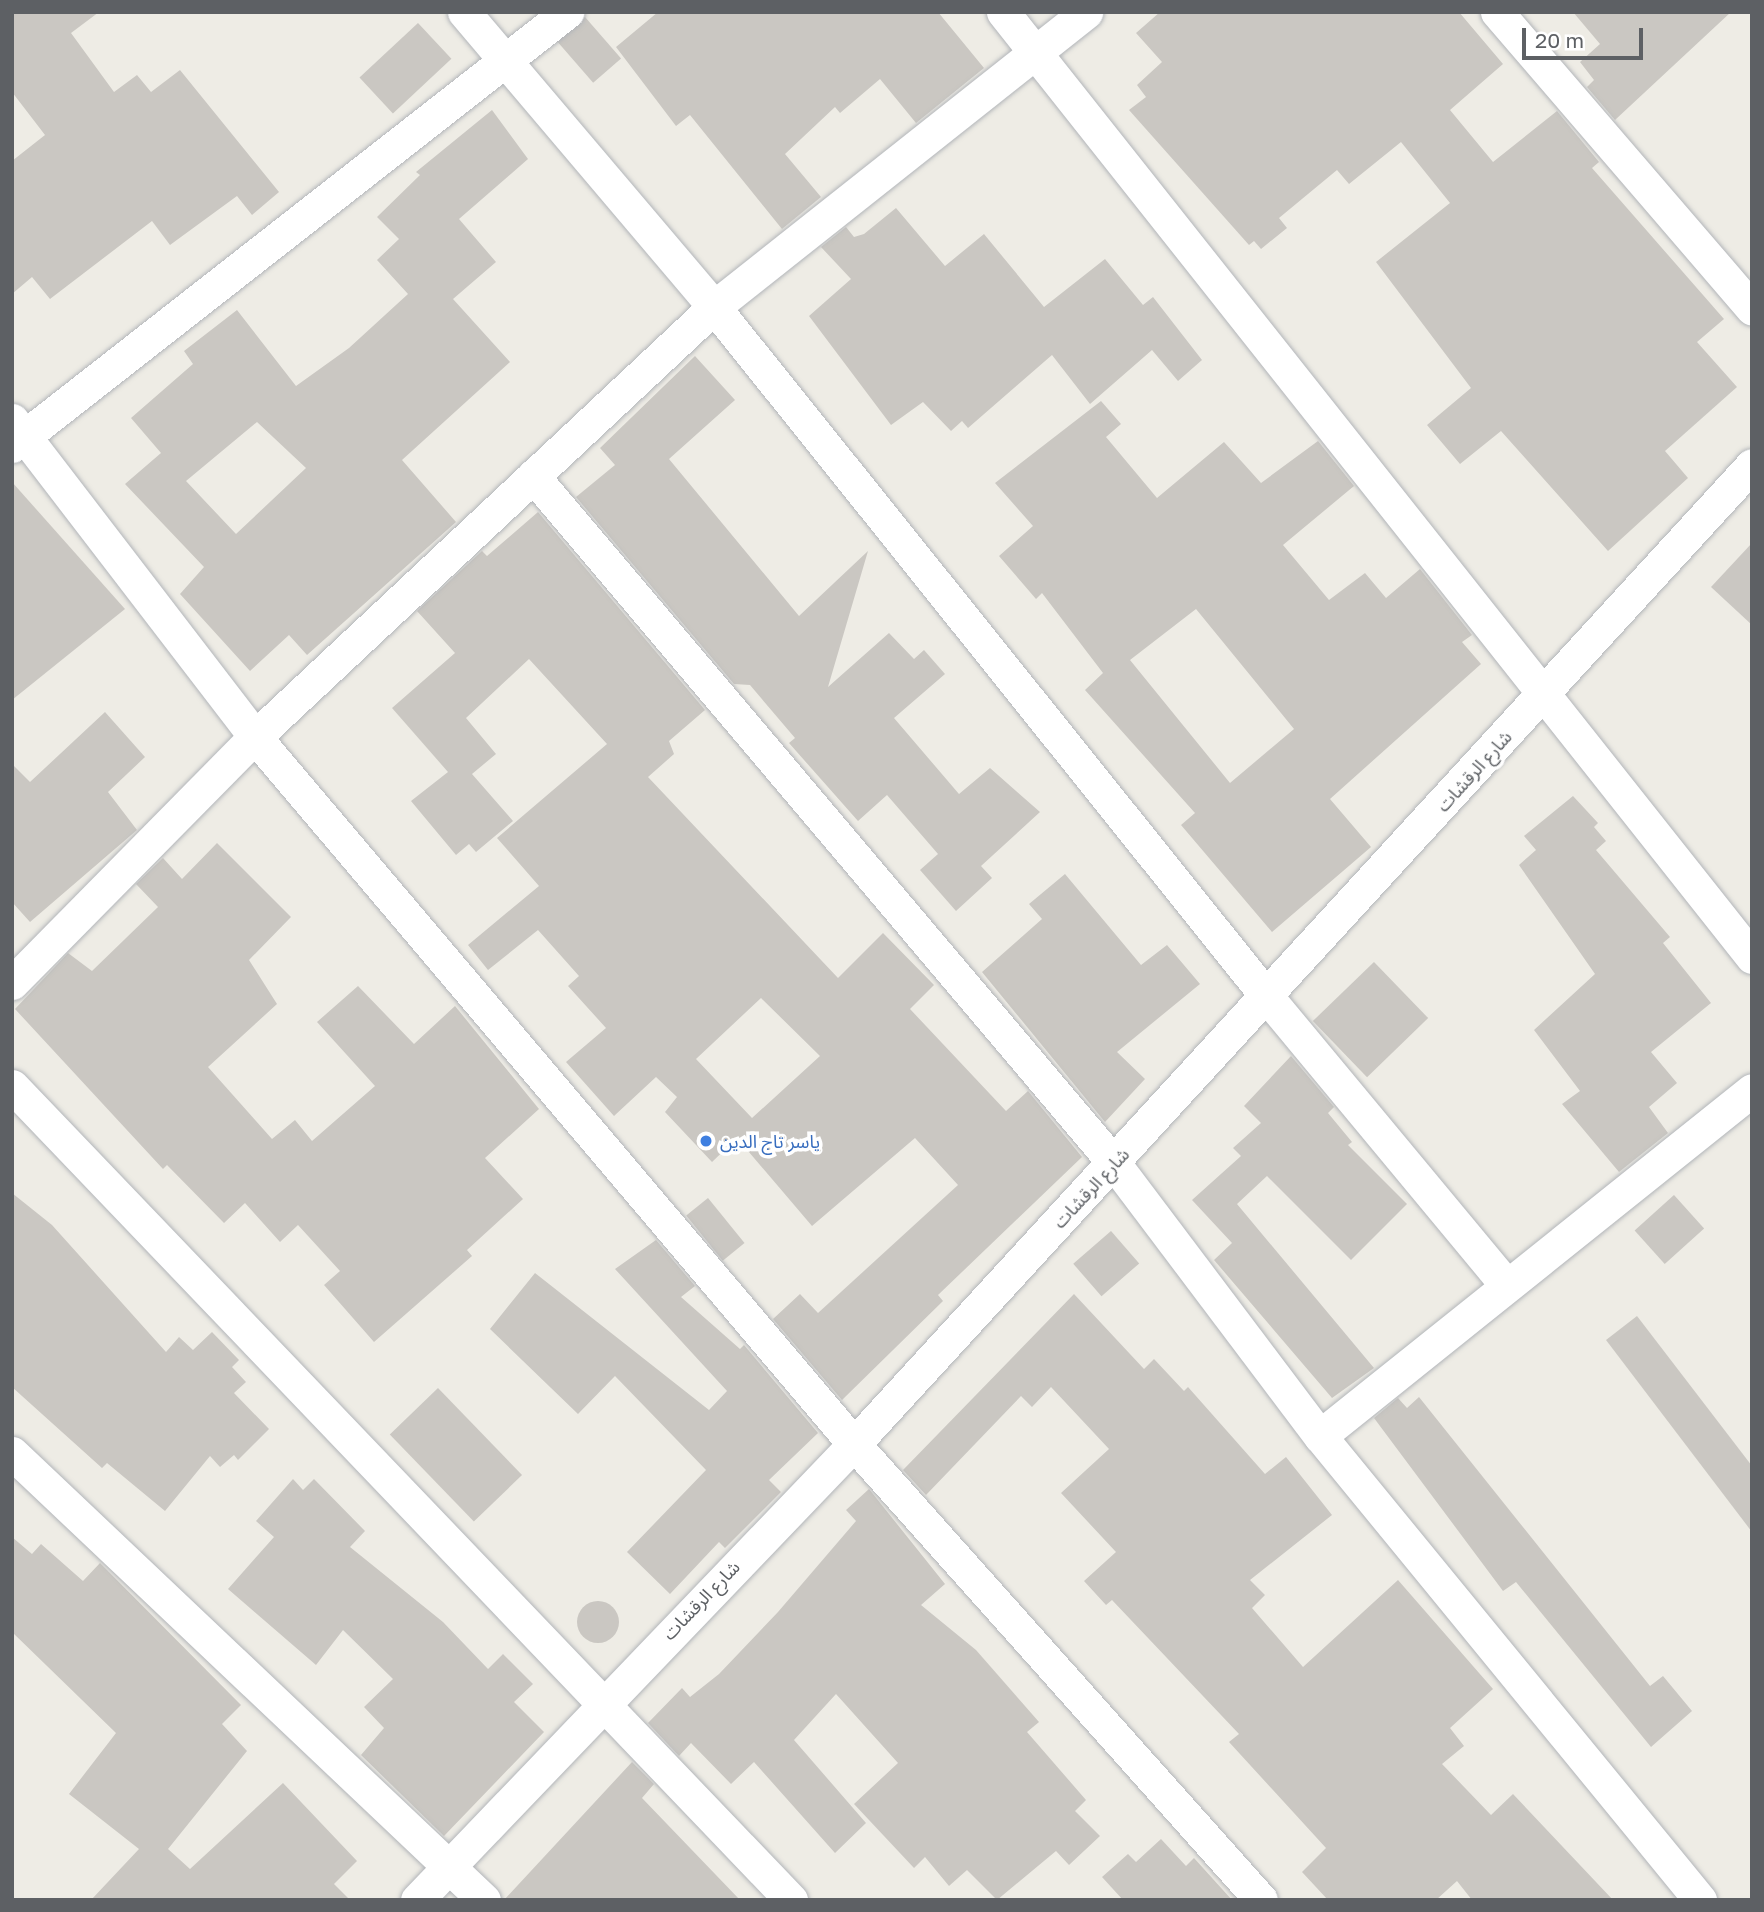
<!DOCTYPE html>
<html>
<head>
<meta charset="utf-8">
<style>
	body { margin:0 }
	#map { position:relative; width:1764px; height:1912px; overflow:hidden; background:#eeece5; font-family:"Golos Text","Noto Sans Arabic",sans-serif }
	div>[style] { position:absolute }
	.building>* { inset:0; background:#cac7c2; transform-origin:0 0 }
	.round { border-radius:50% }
	.roads { filter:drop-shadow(0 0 2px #b2b5b9) drop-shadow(0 0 2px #b2b5b9) }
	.street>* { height:33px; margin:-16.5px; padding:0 16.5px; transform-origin:16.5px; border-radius:16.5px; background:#fff }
	.dots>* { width:19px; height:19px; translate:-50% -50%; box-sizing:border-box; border:4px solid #fff; border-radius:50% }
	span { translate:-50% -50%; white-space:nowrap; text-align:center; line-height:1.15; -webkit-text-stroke:7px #fff; paint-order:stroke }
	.street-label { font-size:18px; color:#5d6064 }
	.shop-label { font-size:18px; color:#366cbe }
	.left { translate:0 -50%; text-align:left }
	.frame { position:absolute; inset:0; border:14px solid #5d6064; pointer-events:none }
	.scale { position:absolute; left:1522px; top:28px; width:121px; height:32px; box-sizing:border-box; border:4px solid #5d6064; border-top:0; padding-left:9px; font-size:21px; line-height:24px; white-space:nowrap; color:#5d6064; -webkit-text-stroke:5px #fff; paint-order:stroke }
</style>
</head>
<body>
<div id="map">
	<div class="building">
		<div style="clip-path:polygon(12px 12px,99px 12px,71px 33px,114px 92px,137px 75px,151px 92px,180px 70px,279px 192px,252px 215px,237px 196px,170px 245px,152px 221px,50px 299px,32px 277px,12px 294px,12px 161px,45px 135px,12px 92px)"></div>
		<div style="clip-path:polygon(658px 12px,938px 12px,984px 68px,916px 123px,880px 79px,840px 113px,835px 107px,785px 154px,821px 197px,782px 229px,690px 115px,676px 126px,616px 47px)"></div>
		<div style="clip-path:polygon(1160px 12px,1459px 12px,1503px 64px,1450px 110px,1493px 162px,1557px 111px,1599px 162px,1592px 168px,1724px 319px,1697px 342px,1737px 387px,1665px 451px,1688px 478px,1608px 551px,1501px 431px,1460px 464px,1427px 425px,1471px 388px,1376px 262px,1450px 203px,1401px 142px,1349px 184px,1337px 170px,1279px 218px,1287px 228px,1261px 249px,1254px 241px,1249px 245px,1129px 110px,1146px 97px,1137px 85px,1162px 62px,1136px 33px)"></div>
		<div style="clip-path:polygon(1573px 12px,1731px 12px,1615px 120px,1587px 87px,1594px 80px,1580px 62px,1600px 44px)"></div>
		<div style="left:585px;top:17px;width:55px;height:37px;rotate:49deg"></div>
		<div style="left:418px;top:23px;width:49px;height:80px;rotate:47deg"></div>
		<div style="clip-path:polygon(evenodd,492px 110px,528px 159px,459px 219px,496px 262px,453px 299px,510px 362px,402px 460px,456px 522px,307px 655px,289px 635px,250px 671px,180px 594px,204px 567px,125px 484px,161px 453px,131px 418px,193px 364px,184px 351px,237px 310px,296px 386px,349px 348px,408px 294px,377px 260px,399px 239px,377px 217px,420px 175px,416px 172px,492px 110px,257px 422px,306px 468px,236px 534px,186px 481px,257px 422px)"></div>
		<div style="clip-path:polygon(896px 208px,945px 266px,984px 234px,1044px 307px,1105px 259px,1143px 305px,1153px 297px,1202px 360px,1178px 381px,1152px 350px,1090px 404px,1052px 355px,968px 428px,962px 421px,951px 431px,923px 402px,891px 425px,809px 316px,851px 279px,821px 247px,846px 227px,854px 237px,864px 234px)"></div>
		<div style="clip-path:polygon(695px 356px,735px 400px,669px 459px,799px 616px,868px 551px,828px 687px,889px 633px,914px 659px,924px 650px,945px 674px,894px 718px,959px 794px,990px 768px,1040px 812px,981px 866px,992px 878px,956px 911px,920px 870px,938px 854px,887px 795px,858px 821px,789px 743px,795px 738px,750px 685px,734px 684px,576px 497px,615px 465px,600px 448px)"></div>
		<div style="clip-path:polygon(evenodd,1101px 401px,1121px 424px,1106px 437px,1157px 498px,1224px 442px,1261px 483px,1318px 441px,1354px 486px,1283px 545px,1329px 600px,1365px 573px,1386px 598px,1420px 569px,1472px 635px,1462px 642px,1481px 664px,1330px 799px,1371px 847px,1272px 932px,1181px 825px,1195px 813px,1085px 690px,1103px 673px,1042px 593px,1036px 599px,999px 556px,1033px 526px,995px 483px,1101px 401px,1196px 609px,1294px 729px,1230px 783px,1130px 660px,1196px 609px)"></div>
		<div style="clip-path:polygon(12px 482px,125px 609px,12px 700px)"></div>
		<div style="clip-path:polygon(evenodd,538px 512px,705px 710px,669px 741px,674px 754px,648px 777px,838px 978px,883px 933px,934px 985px,910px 1009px,1006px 1111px,1028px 1091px,1082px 1157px,938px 1295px,943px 1301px,842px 1400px,773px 1319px,800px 1294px,818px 1313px,958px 1185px,915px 1138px,812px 1226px,737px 1138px,712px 1162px,665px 1112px,677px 1097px,656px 1077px,614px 1116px,566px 1062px,606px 1028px,568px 986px,579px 976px,538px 930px,488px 970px,468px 945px,539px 886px,497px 838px,607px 744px,529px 659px,466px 718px,496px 754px,472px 774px,513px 821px,476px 852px,469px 844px,456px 855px,411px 801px,448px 772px,392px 708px,455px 653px,417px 611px,482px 551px,487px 556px,538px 512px,761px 998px,820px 1056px,752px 1118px,696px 1059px,761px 998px)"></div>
		<div style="clip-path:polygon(1752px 543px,1752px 625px,1711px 587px)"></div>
		<div style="clip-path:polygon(105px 712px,145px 757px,108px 792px,137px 830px,30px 922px,12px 902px,12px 764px,30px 782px)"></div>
		<div style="clip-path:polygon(1573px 796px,1598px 823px,1594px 827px,1606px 841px,1596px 850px,1670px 937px,1663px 943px,1711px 1003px,1651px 1052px,1677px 1083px,1649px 1107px,1668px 1133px,1619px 1172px,1562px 1104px,1580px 1091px,1534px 1030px,1595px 974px,1519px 865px,1536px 850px,1524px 836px)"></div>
		<div style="clip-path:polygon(217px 843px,291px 917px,249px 960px,277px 1004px,208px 1067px,272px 1139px,295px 1120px,312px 1141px,375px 1086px,317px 1022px,358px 986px,414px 1044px,455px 1006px,539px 1109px,485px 1158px,523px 1199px,467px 1250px,472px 1256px,374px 1342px,324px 1285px,340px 1271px,298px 1225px,280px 1242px,245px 1203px,224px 1223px,167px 1165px,163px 1169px,15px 1009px,68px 953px,92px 971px,158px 907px,136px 884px,163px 858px,182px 879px)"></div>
		<div style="clip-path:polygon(1065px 874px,1141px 965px,1167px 945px,1200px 984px,1117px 1052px,1145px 1079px,1105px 1122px,982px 972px,1042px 919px,1029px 904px)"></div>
		<div style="left:1374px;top:962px;width:78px;height:85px;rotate:46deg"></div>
		<div style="clip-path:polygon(1291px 1056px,1334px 1107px,1328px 1113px,1352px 1142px,1348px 1145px,1407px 1204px,1351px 1260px,1267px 1176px,1237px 1204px,1374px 1368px,1332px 1398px,1214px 1260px,1232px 1243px,1192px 1200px,1241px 1156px,1233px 1148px,1261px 1123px,1244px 1106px)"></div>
		<div style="clip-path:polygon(12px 1193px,52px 1225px,166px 1352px,179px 1337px,193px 1350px,212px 1332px,239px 1360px,232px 1367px,246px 1382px,234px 1393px,269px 1429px,238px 1460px,234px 1455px,220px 1467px,210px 1456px,165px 1511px,107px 1463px,102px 1468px,12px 1387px)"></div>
		<div style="left:1674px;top:1195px;width:45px;height:53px;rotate:48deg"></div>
		<div style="left:708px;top:1198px;width:58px;height:28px;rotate:51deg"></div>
		<div style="left:1111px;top:1231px;width:43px;height:50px;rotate:49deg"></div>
		<div style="clip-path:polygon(656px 1240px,695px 1286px,681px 1297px,740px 1349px,744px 1345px,818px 1433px,769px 1480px,781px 1492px,725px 1548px,719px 1542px,670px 1594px,627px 1552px,706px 1470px,615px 1376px,578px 1414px,490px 1329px,535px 1273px,709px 1410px,727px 1391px,615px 1269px)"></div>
		<div style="clip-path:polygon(1074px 1294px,1144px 1369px,1154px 1359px,1184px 1391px,1188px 1387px,1265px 1474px,1286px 1457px,1332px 1515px,1250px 1580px,1265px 1595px,1252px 1608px,1303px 1667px,1398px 1580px,1493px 1689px,1450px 1728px,1464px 1746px,1442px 1764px,1491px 1815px,1513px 1794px,1613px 1900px,1472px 1900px,1457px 1881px,1436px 1900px,1328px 1900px,1302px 1872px,1326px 1848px,1229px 1742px,1239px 1734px,1112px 1600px,1106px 1605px,1084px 1581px,1116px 1552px,1061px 1493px,1109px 1449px,1051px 1387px,1032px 1407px,1021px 1396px,926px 1495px,903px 1470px)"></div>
		<div style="clip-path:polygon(1637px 1316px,1752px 1466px,1752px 1532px,1606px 1340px)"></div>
		<div style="left:438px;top:1388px;width:121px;height:67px;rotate:46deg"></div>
		<div style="clip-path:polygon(1419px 1397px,1650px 1686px,1663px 1676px,1692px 1711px,1651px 1747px,1516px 1582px,1503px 1591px,1374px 1418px,1398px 1398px,1407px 1408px)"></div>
		<div style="clip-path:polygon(293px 1479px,303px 1490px,314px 1479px,365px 1531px,350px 1547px,443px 1622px,488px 1669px,503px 1654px,533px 1684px,514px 1702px,544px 1732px,444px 1836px,361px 1755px,384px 1728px,364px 1707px,393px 1679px,343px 1630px,316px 1665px,228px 1589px,274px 1537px,256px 1521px)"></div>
		<div style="clip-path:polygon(869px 1489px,945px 1584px,921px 1605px,976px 1650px,1039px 1722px,1027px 1732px,1086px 1800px,1075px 1811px,1100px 1836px,1069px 1865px,1056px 1851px,997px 1900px,967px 1870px,949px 1886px,925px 1857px,914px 1868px,854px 1804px,898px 1763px,836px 1694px,794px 1740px,866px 1823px,835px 1853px,754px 1762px,731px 1784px,691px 1743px,679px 1756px,648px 1723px,682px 1688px,690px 1697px,719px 1674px,778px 1612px,856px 1521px,846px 1510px)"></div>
		<div style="clip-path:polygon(12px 1537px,32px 1554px,41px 1544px,83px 1581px,100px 1563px,241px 1705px,222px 1724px,247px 1751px,168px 1849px,190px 1869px,283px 1783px,357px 1861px,334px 1884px,350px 1900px,91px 1900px,139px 1849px,69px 1794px,116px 1733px,12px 1632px)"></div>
		<div class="round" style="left:577px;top:1601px;width:42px;height:42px"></div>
		<div style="clip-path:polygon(632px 1762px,654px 1784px,642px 1798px,740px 1900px,504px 1900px)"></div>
		<div style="clip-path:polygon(1161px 1839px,1186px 1866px,1194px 1858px,1232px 1900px,1123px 1900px,1102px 1877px,1128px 1854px,1136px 1862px)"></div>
	</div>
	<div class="roads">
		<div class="street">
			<div style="left:464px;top:12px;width:387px;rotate:49.7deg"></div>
			<div style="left:714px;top:307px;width:886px;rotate:51.28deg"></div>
			<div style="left:1268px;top:998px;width:371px;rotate:50.3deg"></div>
			<div style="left:1003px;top:12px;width:1206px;rotate:51.6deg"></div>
			<div style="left:1497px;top:12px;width:391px;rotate:49.3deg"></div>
			<div style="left:12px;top:420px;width:399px;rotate:52.5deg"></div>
			<div style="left:255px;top:737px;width:927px;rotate:49.73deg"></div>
			<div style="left:854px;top:1444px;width:611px;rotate:48.25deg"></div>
			<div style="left:12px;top:446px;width:705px;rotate:-38.02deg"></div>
			<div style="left:533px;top:476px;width:900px;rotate:49.78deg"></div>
			<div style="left:1114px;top:1163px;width:342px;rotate:53deg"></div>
			<div style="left:1320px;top:1436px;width:600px;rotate:50.68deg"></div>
			<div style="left:12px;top:983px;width:346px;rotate:-45.4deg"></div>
			<div style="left:255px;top:737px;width:629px;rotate:-43.13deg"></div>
			<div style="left:714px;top:307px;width:475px;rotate:-38.4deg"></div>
			<div style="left:12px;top:1086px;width:1127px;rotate:46.26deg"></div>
			<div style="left:1320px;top:1436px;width:553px;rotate:-38.69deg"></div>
			<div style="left:12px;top:1453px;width:650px;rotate:43.44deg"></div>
			<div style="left:417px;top:1900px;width:632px;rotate:-46.22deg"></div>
			<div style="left:854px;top:1444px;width:1328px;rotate:-47.47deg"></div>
		</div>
	</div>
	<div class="dots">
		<div style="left:706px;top:1141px;background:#3f7fe0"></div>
	</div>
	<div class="street-label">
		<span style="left:1474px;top:771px;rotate:-48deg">شارع الرقشات</span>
		<span style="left:1091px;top:1188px;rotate:-47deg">شارع الرقشات</span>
		<span style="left:701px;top:1600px;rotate:-46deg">شارع الرقشات</span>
	</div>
	<div class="shop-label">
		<span class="left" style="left:720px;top:1141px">ياسر تاج الدين</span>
	</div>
	<div class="frame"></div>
	<div class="scale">20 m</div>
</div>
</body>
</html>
